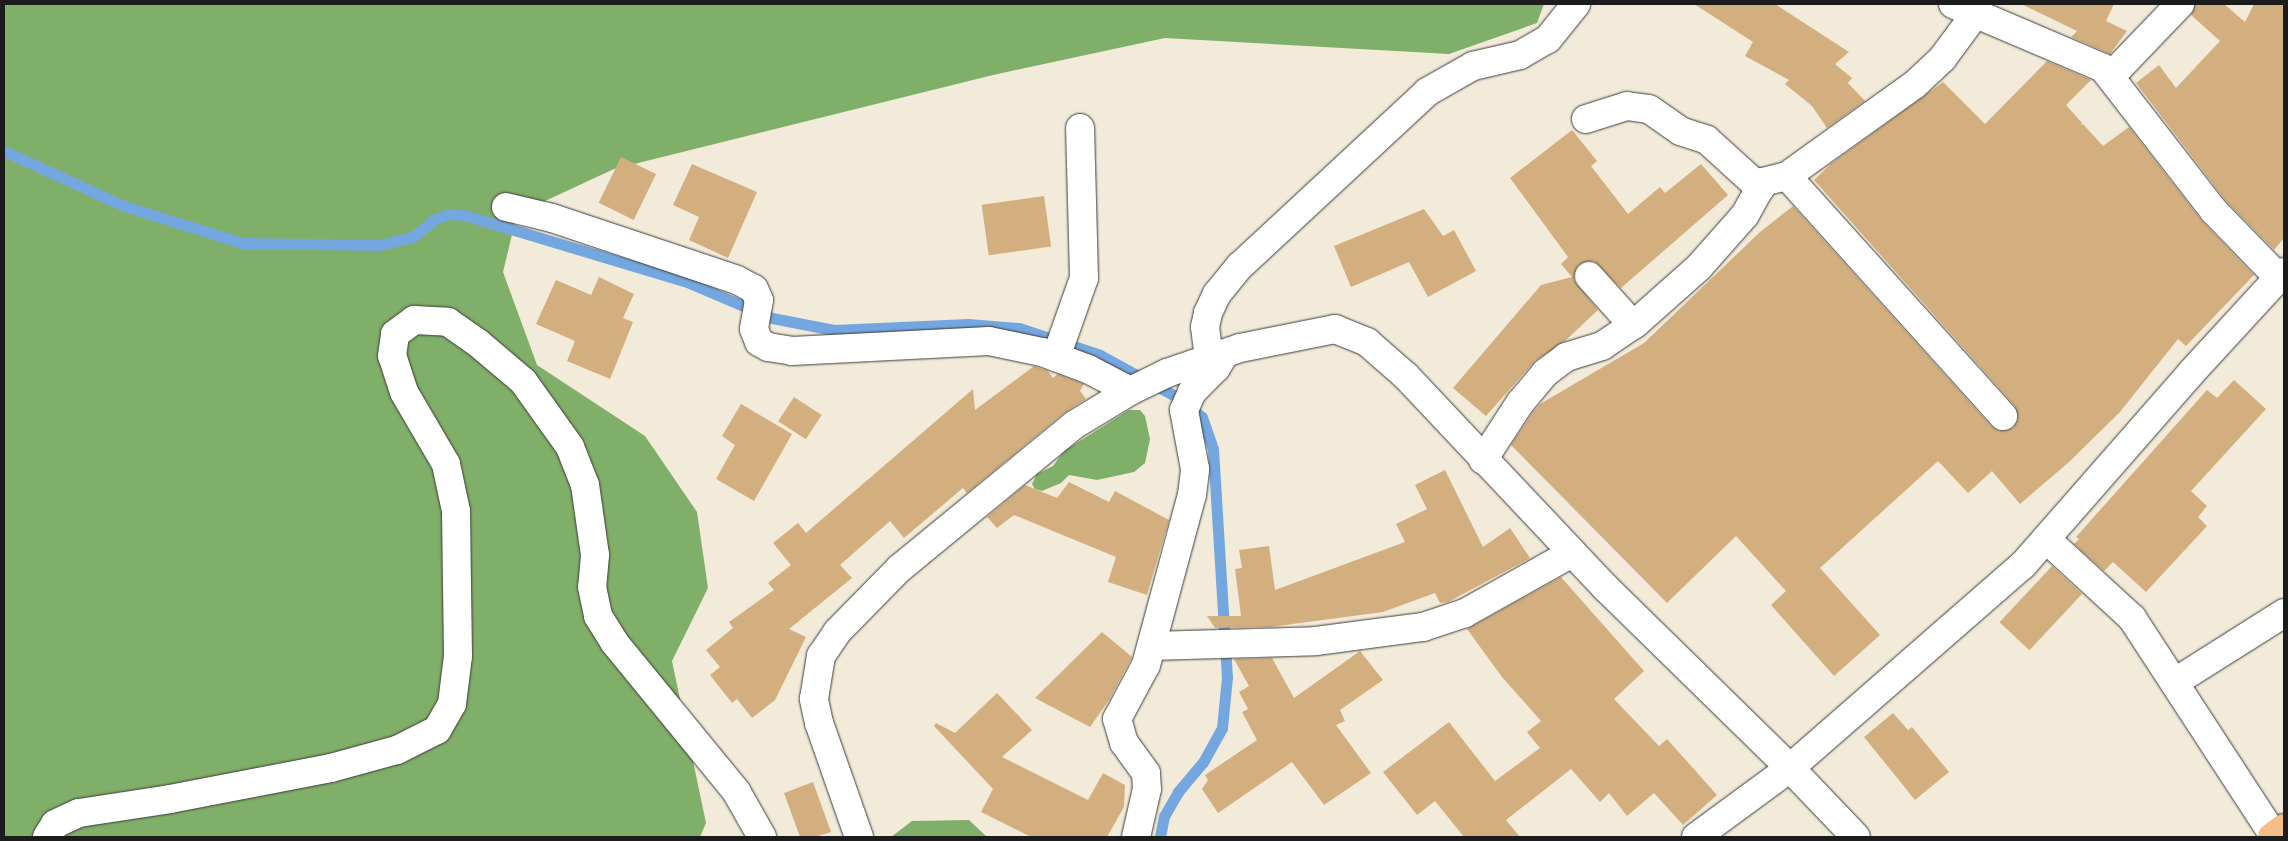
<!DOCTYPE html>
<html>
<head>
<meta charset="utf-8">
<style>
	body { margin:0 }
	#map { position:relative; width:2288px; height:841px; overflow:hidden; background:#f3ebda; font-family:"Patrick Hand",sans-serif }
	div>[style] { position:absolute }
	.forest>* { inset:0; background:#7faf68 }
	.stream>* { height:11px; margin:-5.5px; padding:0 5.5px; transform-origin:5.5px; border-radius:5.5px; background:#74a7e0 }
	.building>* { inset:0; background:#d3af7f; transform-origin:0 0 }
	.roads { filter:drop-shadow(0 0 1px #3c3b38) drop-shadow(0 0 1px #3c3b38) }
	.minor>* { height:28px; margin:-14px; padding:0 14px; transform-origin:14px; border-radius:14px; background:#fff }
	.major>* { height:28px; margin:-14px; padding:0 14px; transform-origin:14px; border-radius:14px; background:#f6be87 }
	span { translate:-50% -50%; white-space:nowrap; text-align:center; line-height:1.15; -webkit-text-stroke:4.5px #f6f6f2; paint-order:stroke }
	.frame { position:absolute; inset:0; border:5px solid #1c1c1c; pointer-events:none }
</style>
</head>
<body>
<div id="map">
	<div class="forest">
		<div style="clip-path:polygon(4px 4px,1544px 4px,1537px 23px,1449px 54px,1165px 38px,993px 75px,614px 169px,517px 214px,503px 272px,537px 365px,645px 436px,697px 512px,708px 588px,672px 661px,706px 823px,700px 837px,4px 837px)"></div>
		<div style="clip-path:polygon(1129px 410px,1140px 410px,1145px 416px,1150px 439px,1145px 463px,1134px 472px,1097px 480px,1069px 475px,1061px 483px,1042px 491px,1035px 489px,1032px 484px,1037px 474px,1053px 466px,1064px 451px)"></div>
		<div style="clip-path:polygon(969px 820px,987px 837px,891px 837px,912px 821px)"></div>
	</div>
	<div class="stream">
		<div style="left:4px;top:151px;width:132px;rotate:24.6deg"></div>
		<div style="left:124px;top:206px;width:124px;rotate:17.4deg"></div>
		<div style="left:242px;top:243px;width:138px;rotate:0.8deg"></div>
		<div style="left:380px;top:245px;width:34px;rotate:-14deg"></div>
		<div style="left:413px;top:237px;width:26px;rotate:-40deg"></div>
		<div style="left:433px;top:220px;width:16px;rotate:-22deg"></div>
		<div style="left:448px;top:214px;width:16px;rotate:4deg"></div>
		<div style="left:464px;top:215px;width:233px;rotate:16.7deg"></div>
		<div style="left:687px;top:282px;width:92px;rotate:23deg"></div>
		<div style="left:772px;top:318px;width:63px;rotate:11deg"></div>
		<div style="left:834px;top:330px;width:134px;rotate:-2.6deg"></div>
		<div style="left:968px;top:324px;width:51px;rotate:4.5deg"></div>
		<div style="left:1019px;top:328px;width:85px;rotate:18.4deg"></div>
		<div style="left:1100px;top:355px;width:88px;rotate:28.6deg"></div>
		<div style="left:1177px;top:397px;width:32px;rotate:39deg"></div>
		<div style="left:1202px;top:417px;width:34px;rotate:71deg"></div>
		<div style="left:1213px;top:449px;width:228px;rotate:86.5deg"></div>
		<div style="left:1227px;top:677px;width:51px;rotate:95.6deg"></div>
		<div style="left:1222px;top:728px;width:39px;rotate:119deg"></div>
		<div style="left:1203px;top:762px;width:39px;rotate:130deg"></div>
		<div style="left:1178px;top:792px;width:28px;rotate:120deg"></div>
		<div style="left:1164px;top:816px;width:21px;rotate:101deg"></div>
	</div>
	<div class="building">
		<div style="clip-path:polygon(1694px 4px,1775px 4px,1849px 52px,1835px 64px,1852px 78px,1848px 83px,1865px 101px,1827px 128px,1812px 106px,1785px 84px,1789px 80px,1745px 56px,1753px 42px)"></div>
		<div style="clip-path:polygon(2021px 4px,2114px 4px,2106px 21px,2127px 31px,2110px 54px,2071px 37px,2077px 31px)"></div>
		<div style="clip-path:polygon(2195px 4px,2224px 4px,2245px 22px,2254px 4px,2284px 4px,2284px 238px,2274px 250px,2226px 201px,2136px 83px,2159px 65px,2176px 88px,2220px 41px,2191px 15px)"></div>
		<div style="clip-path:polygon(2047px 61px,2091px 80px,2066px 105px,2082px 123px,2081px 126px,2083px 124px,2103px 146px,2129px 127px,2202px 221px,2254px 275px,2186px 346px,2178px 339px,2120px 412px,2069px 462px,2020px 504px,1992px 471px,1968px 493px,1938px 461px,1820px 568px,1880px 635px,1834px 676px,1771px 605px,1786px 591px,1736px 536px,1667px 603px,1511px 445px,1533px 412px,1540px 404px,1644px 343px,1760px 232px,1793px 206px,1991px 426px,1999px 431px,2013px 428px,2018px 420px,2015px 406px,1814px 180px,1832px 163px,1943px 82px,1985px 124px)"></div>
		<div style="clip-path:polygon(1572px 130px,1597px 161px,1591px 166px,1628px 214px,1660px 187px,1665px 193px,1701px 164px,1728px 195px,1621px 288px,1594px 261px,1578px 265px,1574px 280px,1598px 310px,1565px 341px,1535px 361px,1486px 416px,1453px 388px,1541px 285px,1572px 277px,1561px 264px,1568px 257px,1510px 178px)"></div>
		<div style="left:621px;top:157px;width:39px;height:51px;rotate:26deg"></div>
		<div style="clip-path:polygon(692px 164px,757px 192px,728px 258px,689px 240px,699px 217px,673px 205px)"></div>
		<div style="left:1044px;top:196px;width:51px;height:63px;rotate:82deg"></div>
		<div style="clip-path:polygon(1424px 209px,1443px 236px,1454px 230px,1476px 271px,1428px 297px,1409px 262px,1351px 287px,1334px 246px)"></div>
		<div style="clip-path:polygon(599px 277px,634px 294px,623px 318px,633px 322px,610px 379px,567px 361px,575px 341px,536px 324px,556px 280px,591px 295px)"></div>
		<div style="clip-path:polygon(1034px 366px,1048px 371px,1053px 378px,1058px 374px,1084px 384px,1080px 391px,1086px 399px,1064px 413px,967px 493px,963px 488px,904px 538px,890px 521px,840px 565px,852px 578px,789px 629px,806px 637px,775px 700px,752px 718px,737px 699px,732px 703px,710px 675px,720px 667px,706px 650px,733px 628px,729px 622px,774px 590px,768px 583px,791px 565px,773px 543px,798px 523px,806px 533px,973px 389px,975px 410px)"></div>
		<div style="clip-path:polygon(2234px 380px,2266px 409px,2191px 491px,2207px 506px,2198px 517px,2207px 526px,2146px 592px,2113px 562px,2104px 571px,2074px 544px,2079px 539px,2076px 537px,2207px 390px,2217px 398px)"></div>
		<div style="left:794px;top:397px;width:33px;height:29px;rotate:33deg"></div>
		<div style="clip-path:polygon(741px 404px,792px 434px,754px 501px,716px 479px,735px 445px,722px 436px)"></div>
		<div style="clip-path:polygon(1445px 470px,1483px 547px,1510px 528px,1530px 558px,1448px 602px,1440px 603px,1435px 593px,1383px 612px,1270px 627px,1215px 628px,1207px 616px,1241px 616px,1235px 569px,1242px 568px,1239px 550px,1269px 546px,1275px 590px,1405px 542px,1396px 524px,1427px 509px,1415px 485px)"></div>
		<div style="clip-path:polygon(1069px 482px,1109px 502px,1115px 491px,1169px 520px,1147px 595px,1108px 582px,1116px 557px,1014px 515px,997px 528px,987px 517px,1025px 485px,1057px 498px)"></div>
		<div style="left:2052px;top:566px;width:41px;height:77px;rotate:43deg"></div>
		<div style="clip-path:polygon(1561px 577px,1644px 671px,1614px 699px,1659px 746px,1667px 739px,1717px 795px,1683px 825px,1654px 793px,1627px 816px,1609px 793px,1600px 802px,1571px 769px,1506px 820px,1520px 837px,1464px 837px,1435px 801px,1417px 815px,1383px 772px,1449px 722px,1495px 781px,1540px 748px,1527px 732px,1541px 721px,1502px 677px,1467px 629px)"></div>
		<div style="clip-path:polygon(1102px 632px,1132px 657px,1109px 700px,1090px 727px,1035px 698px)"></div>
		<div style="clip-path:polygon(1360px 651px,1383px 680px,1340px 710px,1345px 721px,1336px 725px,1371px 773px,1324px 805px,1292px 762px,1218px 813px,1202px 789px,1208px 780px,1205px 775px,1257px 740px,1242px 712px,1248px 709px,1239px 692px,1249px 686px,1234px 659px,1272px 658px,1294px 698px)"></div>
		<div style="clip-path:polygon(997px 693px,1032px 730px,1002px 757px,1088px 800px,1103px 773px,1125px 785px,1124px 807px,1107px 837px,1031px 837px,981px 812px,993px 789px,934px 726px,936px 723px,955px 733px)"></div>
		<div style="clip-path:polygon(1893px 713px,1908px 730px,1912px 727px,1949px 772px,1915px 800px,1864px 737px)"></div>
		<div style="clip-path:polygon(813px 782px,831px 832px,815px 837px,800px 837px,784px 793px)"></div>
	</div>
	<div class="roads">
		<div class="minor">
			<div style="left:1953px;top:4px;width:163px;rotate:23.1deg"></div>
			<div style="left:2103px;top:68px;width:181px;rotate:52.2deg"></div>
			<div style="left:2214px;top:211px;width:93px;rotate:45.9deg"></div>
			<div style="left:1976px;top:13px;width:57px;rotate:126.5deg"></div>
			<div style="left:1942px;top:59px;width:38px;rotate:137deg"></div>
			<div style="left:1914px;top:85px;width:156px;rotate:144.4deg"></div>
			<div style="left:1787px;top:176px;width:323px;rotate:48deg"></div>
			<div style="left:2111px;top:76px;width:100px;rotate:-46.2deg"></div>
			<div style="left:1586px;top:119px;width:43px;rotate:-17.6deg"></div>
			<div style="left:1627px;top:106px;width:22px;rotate:8deg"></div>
			<div style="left:1649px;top:109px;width:38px;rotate:35deg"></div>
			<div style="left:1680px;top:131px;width:28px;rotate:18deg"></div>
			<div style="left:1707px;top:140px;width:72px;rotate:42.2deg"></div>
			<div style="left:506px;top:207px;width:47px;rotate:13.4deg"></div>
			<div style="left:552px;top:218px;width:195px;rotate:18.5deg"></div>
			<div style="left:737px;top:280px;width:19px;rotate:28deg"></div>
			<div style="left:754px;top:289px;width:12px;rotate:66deg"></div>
			<div style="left:759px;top:300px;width:29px;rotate:100deg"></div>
			<div style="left:754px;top:329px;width:14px;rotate:69deg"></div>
			<div style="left:759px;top:342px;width:10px;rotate:29deg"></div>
			<div style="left:768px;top:347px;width:24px;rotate:9deg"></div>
			<div style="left:792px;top:351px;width:197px;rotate:-2.9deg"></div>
			<div style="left:989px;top:341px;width:54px;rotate:11.7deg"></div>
			<div style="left:1042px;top:352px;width:49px;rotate:20.3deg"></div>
			<div style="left:1088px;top:369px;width:47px;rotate:27.6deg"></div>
			<div style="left:1589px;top:276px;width:66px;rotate:48.1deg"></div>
			<div style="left:1056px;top:357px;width:84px;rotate:-70.5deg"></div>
			<div style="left:1084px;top:278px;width:150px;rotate:-91.5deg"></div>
			<div style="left:1209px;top:359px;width:32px;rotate:-97deg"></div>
			<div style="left:1205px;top:327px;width:14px;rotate:-78deg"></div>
			<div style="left:1208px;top:313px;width:21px;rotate:-65deg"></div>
			<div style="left:1217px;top:294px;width:36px;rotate:-51deg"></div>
			<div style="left:1240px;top:266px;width:255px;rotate:-42.9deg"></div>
			<div style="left:1427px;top:92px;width:53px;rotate:-29.5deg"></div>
			<div style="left:1473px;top:66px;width:48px;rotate:-13.2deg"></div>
			<div style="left:1520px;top:55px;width:32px;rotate:-30deg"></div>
			<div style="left:1548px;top:39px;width:45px;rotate:-51.3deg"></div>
			<div style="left:1483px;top:460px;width:68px;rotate:-57deg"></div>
			<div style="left:1520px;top:403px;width:39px;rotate:-50deg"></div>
			<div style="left:1545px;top:373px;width:26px;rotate:-37deg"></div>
			<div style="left:1566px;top:357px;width:38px;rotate:-17deg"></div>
			<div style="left:1602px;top:346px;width:41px;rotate:-34.1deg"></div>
			<div style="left:1636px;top:323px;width:84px;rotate:-41.6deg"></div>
			<div style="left:1699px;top:267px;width:69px;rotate:-48.5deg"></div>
			<div style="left:1745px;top:215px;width:38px;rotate:-61deg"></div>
			<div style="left:1763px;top:182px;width:25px;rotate:-14deg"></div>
			<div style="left:2046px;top:539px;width:117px;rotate:42.6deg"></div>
			<div style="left:2132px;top:618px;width:260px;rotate:56.9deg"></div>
			<div style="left:1152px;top:646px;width:164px;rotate:-1.7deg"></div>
			<div style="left:1316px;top:641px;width:108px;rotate:-7.5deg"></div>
			<div style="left:1423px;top:627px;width:44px;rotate:-18.4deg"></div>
			<div style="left:1465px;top:613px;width:123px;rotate:-29.3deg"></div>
			<div style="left:2175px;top:682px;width:129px;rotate:-32.3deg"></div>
			<div style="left:47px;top:837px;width:15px;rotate:-58deg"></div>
			<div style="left:55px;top:824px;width:26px;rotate:-25deg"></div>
			<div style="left:79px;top:813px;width:92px;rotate:-8.7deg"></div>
			<div style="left:170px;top:799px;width:164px;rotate:-10.9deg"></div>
			<div style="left:331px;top:768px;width:68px;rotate:-15.3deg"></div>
			<div style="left:397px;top:750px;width:45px;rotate:-26.6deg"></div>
			<div style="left:437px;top:730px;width:30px;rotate:-60deg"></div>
			<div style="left:452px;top:704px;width:48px;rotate:-82.9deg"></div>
			<div style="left:458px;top:656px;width:145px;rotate:-90.8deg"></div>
			<div style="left:456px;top:511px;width:48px;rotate:-102deg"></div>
			<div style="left:446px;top:464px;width:83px;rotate:-120.3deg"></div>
			<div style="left:404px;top:392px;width:38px;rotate:-108deg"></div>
			<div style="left:392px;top:356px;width:22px;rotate:-82deg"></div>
			<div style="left:395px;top:334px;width:24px;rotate:-36deg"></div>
			<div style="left:414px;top:320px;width:34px;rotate:3deg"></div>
			<div style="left:448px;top:322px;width:37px;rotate:35deg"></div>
			<div style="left:478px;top:343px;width:59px;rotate:40.2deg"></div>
			<div style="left:523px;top:381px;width:81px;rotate:54.5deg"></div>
			<div style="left:570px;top:447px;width:41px;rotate:68.5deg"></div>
			<div style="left:585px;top:485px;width:71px;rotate:81.9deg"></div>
			<div style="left:595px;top:555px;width:32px;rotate:95deg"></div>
			<div style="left:592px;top:587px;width:30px;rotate:78deg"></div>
			<div style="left:598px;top:616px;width:31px;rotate:58deg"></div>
			<div style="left:614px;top:642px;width:193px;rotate:50.7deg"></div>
			<div style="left:736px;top:791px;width:53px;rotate:60.5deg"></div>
			<div style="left:859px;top:837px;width:121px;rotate:-109.3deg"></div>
			<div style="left:819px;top:723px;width:25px;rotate:-102deg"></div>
			<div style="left:814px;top:699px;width:44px;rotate:-80.8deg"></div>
			<div style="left:821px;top:656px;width:29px;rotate:-56deg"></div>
			<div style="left:837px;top:632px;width:90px;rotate:-45.5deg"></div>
			<div style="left:900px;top:568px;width:225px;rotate:-39.4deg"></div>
			<div style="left:1074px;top:425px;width:66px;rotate:-31.3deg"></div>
			<div style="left:1130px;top:391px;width:41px;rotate:-25.9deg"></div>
			<div style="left:1167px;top:373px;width:77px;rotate:-18.9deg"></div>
			<div style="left:1240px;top:348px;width:97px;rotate:-11.3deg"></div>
			<div style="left:1335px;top:329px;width:35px;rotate:22deg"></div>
			<div style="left:1367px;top:342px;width:52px;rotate:41.1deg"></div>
			<div style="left:1406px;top:376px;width:291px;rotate:46.7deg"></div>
			<div style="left:1606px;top:588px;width:257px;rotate:44.4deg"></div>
			<div style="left:1790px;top:768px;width:95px;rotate:46.3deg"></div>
			<div style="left:1136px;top:837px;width:49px;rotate:-77.1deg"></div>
			<div style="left:1147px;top:789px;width:16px;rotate:-94deg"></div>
			<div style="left:1146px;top:773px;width:37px;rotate:-126deg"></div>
			<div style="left:1124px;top:743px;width:25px;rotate:-106deg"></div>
			<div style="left:1117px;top:719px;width:61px;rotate:-61.8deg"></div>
			<div style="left:1146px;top:665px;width:176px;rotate:-74.9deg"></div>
			<div style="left:1192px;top:495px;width:26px;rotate:-83deg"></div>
			<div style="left:1195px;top:469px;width:60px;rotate:-100.6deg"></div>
			<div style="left:1184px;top:410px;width:20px;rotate:-66deg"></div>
			<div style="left:1192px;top:392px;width:34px;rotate:-45deg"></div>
			<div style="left:1216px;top:368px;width:17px;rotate:-59deg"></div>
			<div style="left:1696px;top:837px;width:117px;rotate:-36.3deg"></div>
			<div style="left:1790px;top:768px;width:309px;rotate:-41.1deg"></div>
			<div style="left:2023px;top:565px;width:255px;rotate:-48.8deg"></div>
			<div style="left:2191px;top:373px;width:137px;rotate:-47.4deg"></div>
		</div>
		<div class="major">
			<div style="left:2272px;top:837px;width:15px;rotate:-37deg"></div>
		</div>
	</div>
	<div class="frame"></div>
</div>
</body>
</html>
